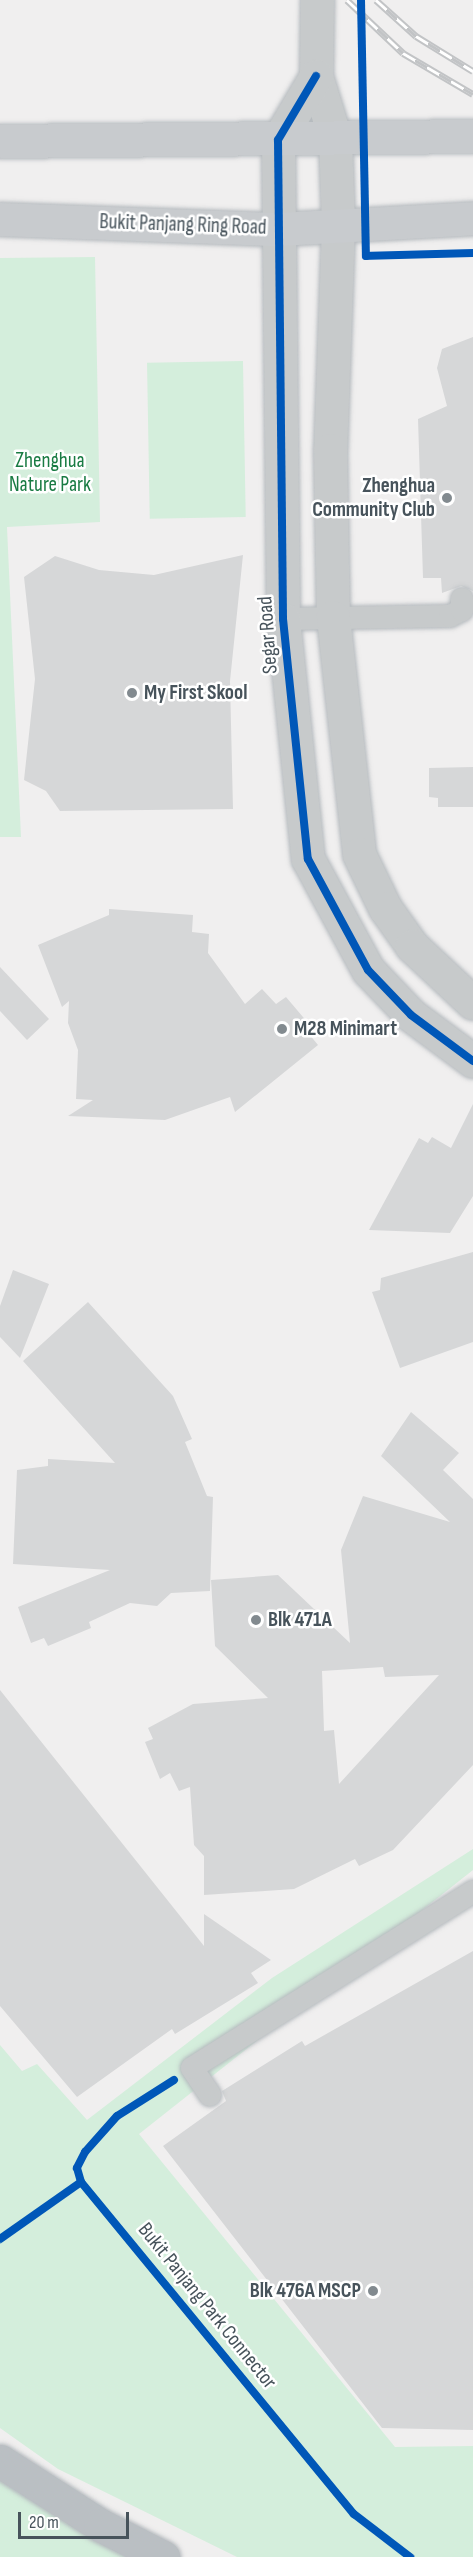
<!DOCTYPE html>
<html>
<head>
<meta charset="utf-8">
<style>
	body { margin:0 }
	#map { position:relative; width:473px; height:2557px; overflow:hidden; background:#f0efef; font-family:"Sofia Sans Condensed",sans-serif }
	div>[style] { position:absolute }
	.green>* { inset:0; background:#d4eedc; transform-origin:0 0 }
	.building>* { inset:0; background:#d6d7d8 }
	.roads { filter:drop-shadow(0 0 2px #b5babe) drop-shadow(0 0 2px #b5babe) }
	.service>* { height:22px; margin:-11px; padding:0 11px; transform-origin:11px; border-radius:11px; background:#c7cacb }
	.tertiary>* { height:33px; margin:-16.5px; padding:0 16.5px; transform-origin:16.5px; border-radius:16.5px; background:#c7cacb }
	.secondary>* { height:33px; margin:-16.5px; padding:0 16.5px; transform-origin:16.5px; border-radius:16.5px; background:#c8cbce }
	.motorway>* { height:33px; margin:-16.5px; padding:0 16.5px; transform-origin:16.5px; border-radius:16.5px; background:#babfc3 }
	.rail>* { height:7px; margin-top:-3.5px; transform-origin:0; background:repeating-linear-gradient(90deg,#fff 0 14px,#c2c4c6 0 28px); box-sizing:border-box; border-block:2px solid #c2c4c6 }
	.cycleway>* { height:8px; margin:-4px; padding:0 4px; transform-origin:4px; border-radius:4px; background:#0057b8 }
	.dots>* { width:16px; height:16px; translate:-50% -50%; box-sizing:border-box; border:3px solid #fff; border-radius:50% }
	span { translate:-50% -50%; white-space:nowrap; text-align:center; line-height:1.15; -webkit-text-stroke:5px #fff; paint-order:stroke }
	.street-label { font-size:21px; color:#47535b }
	.park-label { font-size:21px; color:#197b43 }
	.poi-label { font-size:21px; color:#47535b; font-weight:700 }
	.right { translate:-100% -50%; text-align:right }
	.left { translate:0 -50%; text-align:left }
	.scale { position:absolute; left:18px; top:2512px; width:111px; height:27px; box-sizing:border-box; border:3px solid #47535b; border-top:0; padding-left:8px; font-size:18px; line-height:21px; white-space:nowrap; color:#47535b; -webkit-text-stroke:4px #fff; paint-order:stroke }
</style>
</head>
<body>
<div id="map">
	<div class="green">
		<div style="clip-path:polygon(95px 257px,100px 522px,7px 527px,21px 837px,0 837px,0 258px)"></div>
		<div style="left:243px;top:361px;width:156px;height:96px;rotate:89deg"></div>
		<div style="clip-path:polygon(473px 1849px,473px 1870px,139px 2134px,395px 2447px,473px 2446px,473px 2557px,237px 2557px,58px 2469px,0 2428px,0 2045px,22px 2071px,37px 2064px,87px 2120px,272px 1978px)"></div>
		<div style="clip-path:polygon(0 2480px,11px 2488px,126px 2557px,0 2557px)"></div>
	</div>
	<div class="building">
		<div style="clip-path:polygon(473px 337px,473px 591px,461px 586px,442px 593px,441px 578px,423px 578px,418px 419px,447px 406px,437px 368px,442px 349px)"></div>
		<div style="clip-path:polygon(243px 555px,230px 681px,233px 809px,60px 811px,46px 791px,24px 780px,35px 679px,24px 577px,55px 556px,99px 570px,154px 575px)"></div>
		<div style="clip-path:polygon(473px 767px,473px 807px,438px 807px,438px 798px,429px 797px,429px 768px)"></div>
		<div style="clip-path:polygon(109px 909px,193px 915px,192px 932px,209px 934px,208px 953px,245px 1004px,262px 989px,276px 1004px,286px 997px,314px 1030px,309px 1034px,318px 1045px,235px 1112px,230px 1097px,165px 1120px,68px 1116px,93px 1100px,76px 1099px,78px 1050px,68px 1023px,69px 1001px,62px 1007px,38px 945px,109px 915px)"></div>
		<div style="clip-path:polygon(0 967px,49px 1019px,27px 1040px,0 1011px)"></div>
		<div style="clip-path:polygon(473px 1104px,473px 1196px,450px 1233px,369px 1230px,419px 1138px,428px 1143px,432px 1137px,451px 1148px)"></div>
		<div style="clip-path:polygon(473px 1252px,473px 1342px,400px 1368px,372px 1292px,380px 1290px,381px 1278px)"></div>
		<div style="clip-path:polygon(13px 1270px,49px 1284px,20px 1358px,0 1337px,0 1306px)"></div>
		<div style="clip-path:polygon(88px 1302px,173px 1396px,192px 1439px,185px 1442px,207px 1496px,213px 1497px,210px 1591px,171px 1593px,157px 1606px,130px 1603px,89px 1622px,91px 1628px,48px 1646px,44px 1638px,31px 1643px,18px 1607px,110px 1570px,13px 1564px,17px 1470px,48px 1466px,48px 1459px,115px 1463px,23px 1361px)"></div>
		<div style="clip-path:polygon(evenodd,411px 1412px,459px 1453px,443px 1470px,473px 1499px,473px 1765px,393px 1850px,359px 1866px,355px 1859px,294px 1889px,204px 1895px,204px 1856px,194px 1845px,190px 1787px,179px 1791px,170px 1773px,160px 1779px,145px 1742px,153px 1739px,148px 1728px,193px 1704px,268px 1698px,215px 1646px,211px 1580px,278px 1575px,350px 1643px,341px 1550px,363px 1496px,450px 1522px,381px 1456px,411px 1412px,383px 1667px,385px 1677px,439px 1675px,339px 1784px,334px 1730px,324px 1731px,322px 1671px,383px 1667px)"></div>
		<div style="clip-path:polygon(0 1690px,204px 1946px,204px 1914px,271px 1960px,251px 1973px,258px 1983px,175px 2034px,172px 2029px,77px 2097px,0 2006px)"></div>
		<div style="clip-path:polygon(473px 1951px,473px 2430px,382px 2428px,163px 2146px,226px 2101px,222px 2091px,302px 2041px,305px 2046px)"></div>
	</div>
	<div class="roads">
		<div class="service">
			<div style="left:283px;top:619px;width:167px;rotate:-1deg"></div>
			<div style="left:450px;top:616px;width:13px;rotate:-27deg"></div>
			<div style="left:462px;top:610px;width:11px;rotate:-90deg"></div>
			<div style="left:210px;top:2095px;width:32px;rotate:-124deg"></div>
			<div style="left:192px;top:2068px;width:332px;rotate:-32.1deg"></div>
		</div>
		<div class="tertiary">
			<div style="left:317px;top:0;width:76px;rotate:90.8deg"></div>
			<div style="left:316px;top:76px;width:65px;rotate:73deg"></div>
			<div style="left:335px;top:138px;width:88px;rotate:88deg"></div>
			<div style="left:338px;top:226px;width:224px;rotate:92deg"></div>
			<div style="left:330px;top:450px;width:167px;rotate:89deg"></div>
			<div style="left:333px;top:617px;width:238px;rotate:83.7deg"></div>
			<div style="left:359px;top:854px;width:60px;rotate:64.3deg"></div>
			<div style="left:385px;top:908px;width:47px;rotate:54.6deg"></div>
			<div style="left:412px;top:946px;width:83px;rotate:43.1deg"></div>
			<div style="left:316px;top:76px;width:74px;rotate:120.7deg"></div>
			<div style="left:278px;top:140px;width:479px;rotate:89.4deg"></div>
			<div style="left:283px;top:619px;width:241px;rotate:84.1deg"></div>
			<div style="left:308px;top:859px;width:126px;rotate:61.6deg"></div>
			<div style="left:368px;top:970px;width:62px;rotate:46.3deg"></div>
			<div style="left:411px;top:1015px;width:77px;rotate:36.6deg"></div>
		</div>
		<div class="secondary">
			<div style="left:0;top:141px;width:473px;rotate:-0.6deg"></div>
			<div style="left:0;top:219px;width:279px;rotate:2.1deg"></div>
			<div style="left:279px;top:229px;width:194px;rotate:-3.2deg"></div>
		</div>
		<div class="motorway">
			<div style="left:0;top:2461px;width:119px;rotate:32.6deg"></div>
			<div style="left:100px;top:2525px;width:71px;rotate:26.9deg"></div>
		</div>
	</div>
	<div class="rail">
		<div style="left:347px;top:0;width:77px;rotate:43.4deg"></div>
		<div style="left:403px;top:53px;width:81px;rotate:30.4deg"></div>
		<div style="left:376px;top:0;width:54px;rotate:42deg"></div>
		<div style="left:416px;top:36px;width:67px;rotate:31.6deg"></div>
	</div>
	<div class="cycleway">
		<div style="left:361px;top:0;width:256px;rotate:88.9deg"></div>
		<div style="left:366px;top:256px;width:107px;rotate:-1.6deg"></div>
		<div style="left:316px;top:76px;width:74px;rotate:120.7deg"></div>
		<div style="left:278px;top:140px;width:479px;rotate:89.4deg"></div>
		<div style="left:283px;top:619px;width:241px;rotate:84.1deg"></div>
		<div style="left:308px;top:859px;width:126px;rotate:61.6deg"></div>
		<div style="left:368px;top:970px;width:62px;rotate:46.3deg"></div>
		<div style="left:411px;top:1015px;width:77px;rotate:36.6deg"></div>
		<div style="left:174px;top:2080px;width:67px;rotate:147.7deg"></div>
		<div style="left:117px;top:2116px;width:48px;rotate:131.6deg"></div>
		<div style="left:85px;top:2152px;width:18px;rotate:117deg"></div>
		<div style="left:77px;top:2168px;width:15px;rotate:74deg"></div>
		<div style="left:81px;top:2182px;width:430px;rotate:50.6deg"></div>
		<div style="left:354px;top:2514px;width:71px;rotate:37.5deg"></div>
		<div style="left:0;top:2239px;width:99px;rotate:-35.1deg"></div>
	</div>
	<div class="dots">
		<div style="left:447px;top:498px;background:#828a8f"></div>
		<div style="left:132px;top:693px;background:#828a8f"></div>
		<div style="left:282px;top:1029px;background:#828a8f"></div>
		<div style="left:256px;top:1620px;background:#828a8f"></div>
		<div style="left:373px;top:2291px;background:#828a8f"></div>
	</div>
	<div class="street-label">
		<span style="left:183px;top:225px;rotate:2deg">Bukit Panjang Ring Road</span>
		<span style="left:268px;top:635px;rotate:-94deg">Segar Road</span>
		<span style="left:207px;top:2306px;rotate:51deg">Bukit Panjang Park Connector</span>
	</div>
	<div class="park-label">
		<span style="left:50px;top:473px">Zhenghua<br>Nature Park</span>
	</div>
	<div class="poi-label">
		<span class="right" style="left:435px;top:498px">Zhenghua<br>Community Club</span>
		<span class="left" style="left:144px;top:693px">My First Skool</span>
		<span class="left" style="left:294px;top:1029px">M28 Minimart</span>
		<span class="left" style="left:268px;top:1620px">Blk 471A</span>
		<span class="right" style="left:361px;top:2291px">Blk 476A MSCP</span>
	</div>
	<div class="scale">20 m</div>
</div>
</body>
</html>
